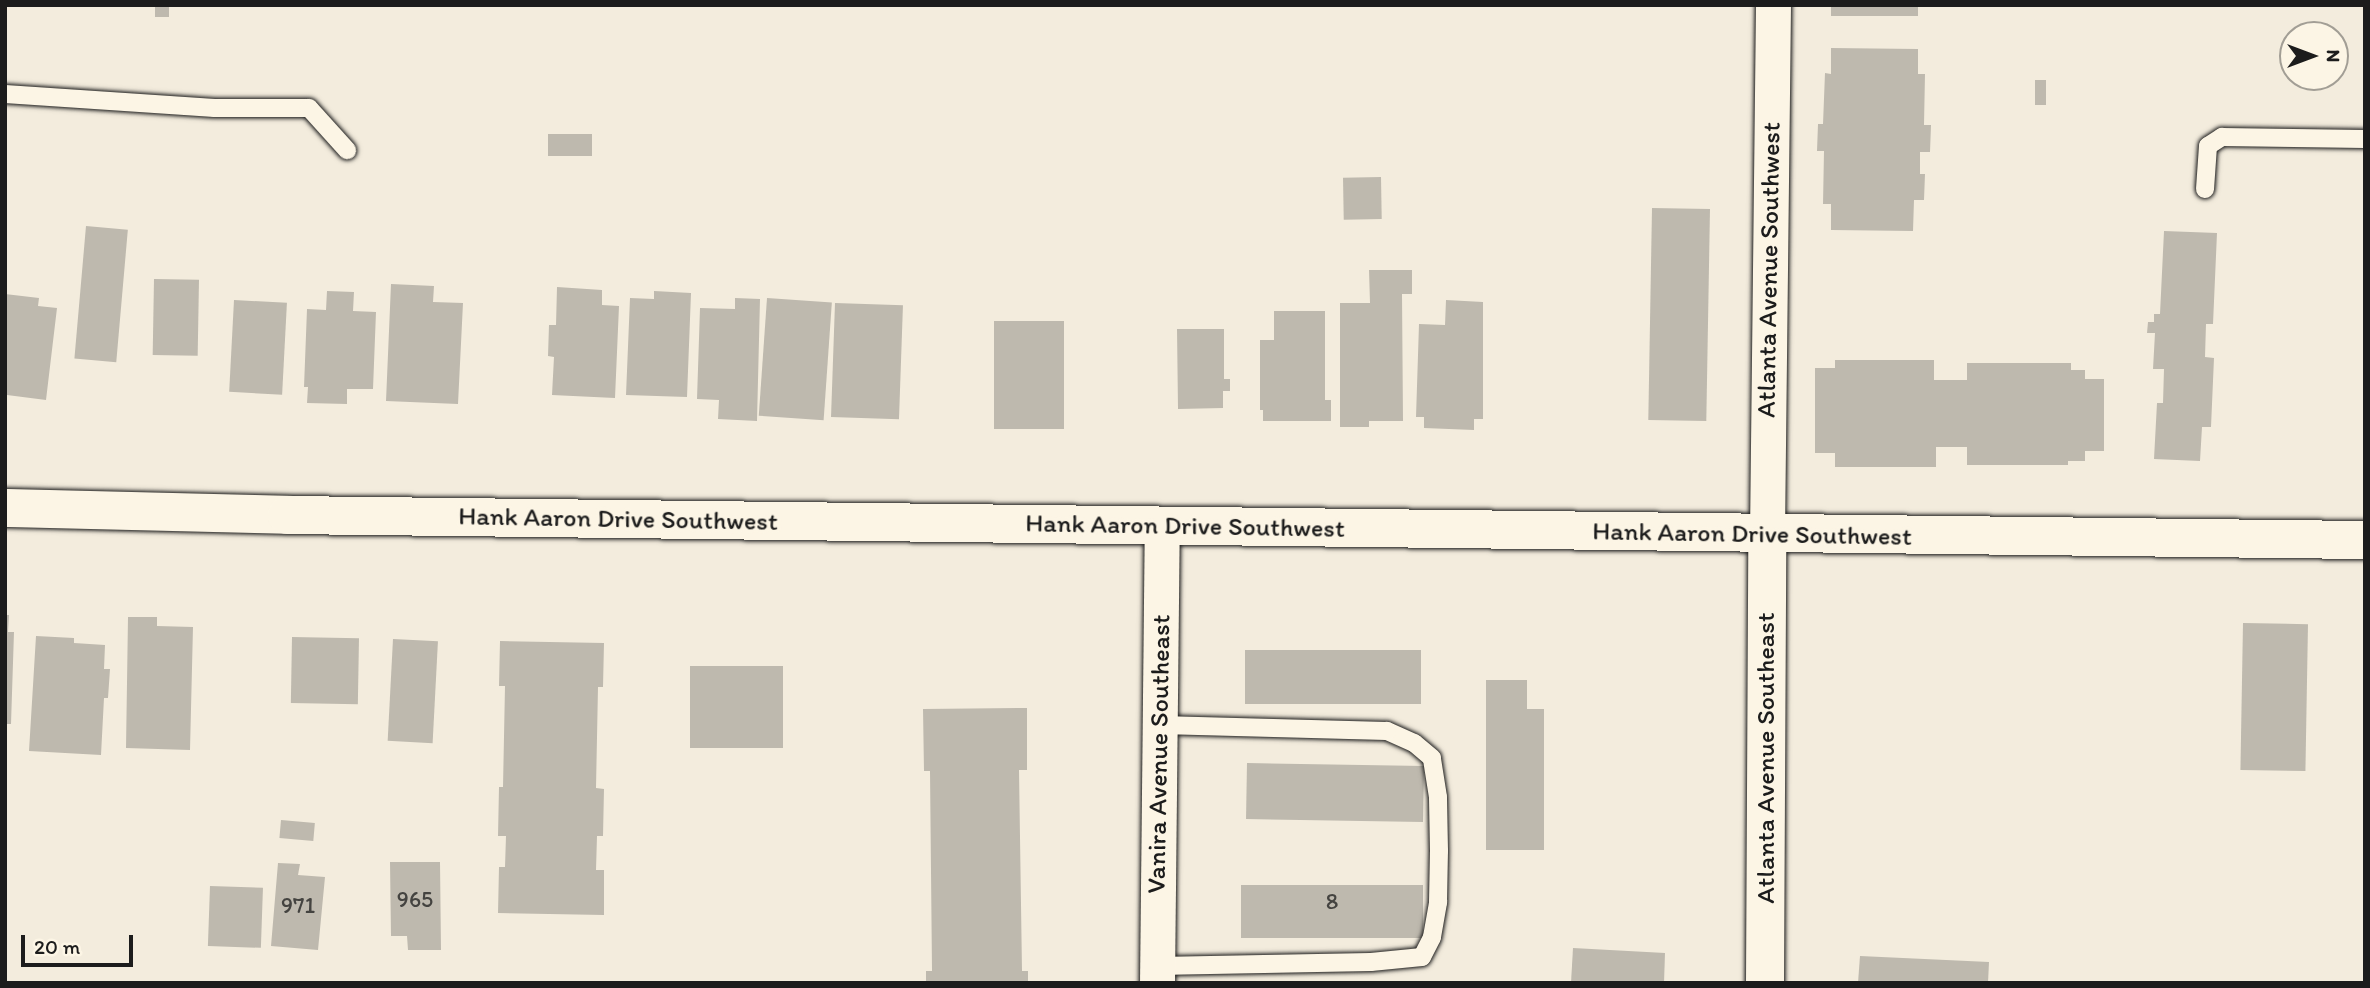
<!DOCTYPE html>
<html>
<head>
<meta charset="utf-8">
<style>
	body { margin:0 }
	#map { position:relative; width:2370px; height:988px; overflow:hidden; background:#f3ecdd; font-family:Itim,sans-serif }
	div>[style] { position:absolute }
	.building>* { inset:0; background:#beb9ae; transform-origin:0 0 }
	.roads { filter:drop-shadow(0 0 2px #1c1c1c) drop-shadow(0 0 2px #1c1c1c) }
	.service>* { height:18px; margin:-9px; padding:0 9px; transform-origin:9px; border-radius:9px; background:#fcf5e5 }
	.minor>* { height:35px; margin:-17.5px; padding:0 17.5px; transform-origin:17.5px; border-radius:17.5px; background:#fcf5e5 }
	.tertiary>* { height:38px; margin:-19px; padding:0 19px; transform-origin:19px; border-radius:19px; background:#fcf5e5 }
	.secondary>* { height:38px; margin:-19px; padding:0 19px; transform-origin:19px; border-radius:19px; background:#fcf5e5 }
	span { translate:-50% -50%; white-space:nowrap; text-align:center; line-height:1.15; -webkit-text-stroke:7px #fcf5e5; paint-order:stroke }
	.number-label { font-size:23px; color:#444340 }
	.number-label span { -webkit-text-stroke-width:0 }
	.street-label { font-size:26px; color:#1c1c1c }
	.frame { position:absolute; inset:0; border:7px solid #1c1c1c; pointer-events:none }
	.north { position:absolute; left:2279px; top:21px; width:70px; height:70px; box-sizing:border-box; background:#fcf5e5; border:2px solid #a29e95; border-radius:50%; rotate:90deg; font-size:19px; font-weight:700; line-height:28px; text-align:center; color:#1c1c1c }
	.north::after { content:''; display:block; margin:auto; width:24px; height:32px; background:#1c1c1c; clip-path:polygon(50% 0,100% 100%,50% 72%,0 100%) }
	.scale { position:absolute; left:21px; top:935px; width:112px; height:32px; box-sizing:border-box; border:4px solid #1c1c1c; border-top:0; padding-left:9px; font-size:21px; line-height:24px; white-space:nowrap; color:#1c1c1c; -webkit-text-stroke:5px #fcf5e5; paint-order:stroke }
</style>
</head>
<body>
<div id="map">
	<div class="building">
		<div style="left:155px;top:5px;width:14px;height:12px"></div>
		<div style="left:1831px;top:5px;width:87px;height:11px"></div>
		<div style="clip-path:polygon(1831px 48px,1918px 49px,1918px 74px,1925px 74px,1924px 125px,1931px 125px,1930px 152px,1920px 152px,1920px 174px,1925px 174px,1924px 200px,1914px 200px,1913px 231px,1831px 230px,1831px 204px,1823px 204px,1824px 151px,1817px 151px,1818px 124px,1823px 124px,1825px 73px,1831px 74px)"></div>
		<div style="left:2035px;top:80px;width:11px;height:25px"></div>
		<div style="left:548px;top:134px;width:44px;height:22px"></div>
		<div style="left:1381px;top:177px;width:42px;height:38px;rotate:89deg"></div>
		<div style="left:1652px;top:208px;width:58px;height:212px;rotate:1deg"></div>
		<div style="left:86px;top:226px;width:42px;height:133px;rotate:5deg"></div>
		<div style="clip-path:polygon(2164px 231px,2217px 233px,2213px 324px,2206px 324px,2205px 357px,2214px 358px,2211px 427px,2202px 427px,2200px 461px,2154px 459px,2157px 403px,2163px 403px,2164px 369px,2153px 369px,2155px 333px,2147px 333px,2148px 322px,2154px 322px,2154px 314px,2160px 314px)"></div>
		<div style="clip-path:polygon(1369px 270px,1412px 270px,1412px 294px,1402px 294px,1403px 421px,1369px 421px,1369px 427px,1340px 427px,1340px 303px,1370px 303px)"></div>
		<div style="left:154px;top:279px;width:45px;height:76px;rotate:1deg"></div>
		<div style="clip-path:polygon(391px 284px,434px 286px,433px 302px,463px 303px,458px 404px,386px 401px)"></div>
		<div style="clip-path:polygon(557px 287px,602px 290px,602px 305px,619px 306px,615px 398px,552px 395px,554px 357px,548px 356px,549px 325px,556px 325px)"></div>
		<div style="clip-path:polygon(327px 291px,354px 292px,353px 311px,376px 312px,373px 389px,347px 389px,347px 404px,307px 403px,308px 387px,304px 387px,307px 309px,326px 310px)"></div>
		<div style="clip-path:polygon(654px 291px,691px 293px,687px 397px,626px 395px,630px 298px,654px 299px)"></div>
		<div style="clip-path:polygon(5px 294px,39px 298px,38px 306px,57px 308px,46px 400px,7px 395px)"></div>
		<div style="clip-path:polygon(735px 298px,760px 299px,757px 421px,718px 419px,719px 400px,697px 399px,700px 308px,735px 309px)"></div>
		<div style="left:767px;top:298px;width:65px;height:118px;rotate:4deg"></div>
		<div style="left:234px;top:300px;width:53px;height:92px;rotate:3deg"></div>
		<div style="clip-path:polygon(1446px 300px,1483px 302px,1483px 419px,1474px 419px,1474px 430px,1424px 428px,1424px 417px,1416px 417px,1419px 324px,1445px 325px)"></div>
		<div style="left:835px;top:303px;width:68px;height:114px;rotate:2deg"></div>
		<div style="clip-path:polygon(1274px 311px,1325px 311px,1325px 400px,1331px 400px,1331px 421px,1263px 421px,1263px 410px,1260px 410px,1260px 340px,1274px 340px)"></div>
		<div style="left:994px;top:321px;width:70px;height:108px"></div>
		<div style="clip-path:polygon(1177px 329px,1224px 329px,1224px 379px,1230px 379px,1230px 391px,1223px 391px,1223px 408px,1178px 409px)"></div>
		<div style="clip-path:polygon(1835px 360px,1934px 360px,1934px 380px,1967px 380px,1967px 363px,2071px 363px,2071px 370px,2085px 370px,2085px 379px,2104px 379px,2104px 451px,2085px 451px,2085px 461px,2068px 461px,2068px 465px,1967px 465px,1967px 447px,1936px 447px,1936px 467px,1835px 467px,1835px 453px,1815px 453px,1815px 368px,1835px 368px)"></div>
		<div style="clip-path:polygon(5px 615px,9px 615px,8px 632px,14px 632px,11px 724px,5px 724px)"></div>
		<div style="clip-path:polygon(128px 617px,157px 617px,157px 626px,193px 627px,190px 750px,126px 748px)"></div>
		<div style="left:2243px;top:623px;width:65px;height:147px;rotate:1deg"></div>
		<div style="clip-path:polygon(36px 636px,74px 638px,74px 643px,105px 645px,104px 669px,110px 669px,108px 698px,104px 698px,101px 755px,29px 751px)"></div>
		<div style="left:292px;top:637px;width:67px;height:66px;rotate:1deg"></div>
		<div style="left:393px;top:639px;width:45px;height:102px;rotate:3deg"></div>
		<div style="clip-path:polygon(500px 641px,604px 643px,603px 687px,598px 687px,596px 788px,604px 789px,603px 836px,597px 836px,596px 870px,604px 870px,604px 915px,498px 913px,499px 867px,505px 867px,506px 836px,498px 836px,499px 787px,503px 787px,505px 686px,499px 686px)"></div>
		<div style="left:1245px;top:650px;width:176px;height:54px"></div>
		<div style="left:690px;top:666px;width:93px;height:82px"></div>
		<div style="clip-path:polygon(1486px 680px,1527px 680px,1527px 709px,1544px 709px,1544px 850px,1486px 850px)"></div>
		<div style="clip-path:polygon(1027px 708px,1027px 770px,1019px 770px,1022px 971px,1028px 971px,1028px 983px,926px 983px,926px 971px,932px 971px,930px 771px,924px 771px,923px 709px)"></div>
		<div style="left:1247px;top:763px;width:177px;height:56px;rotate:1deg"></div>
		<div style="left:281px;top:820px;width:34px;height:18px;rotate:5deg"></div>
		<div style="clip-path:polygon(390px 862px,440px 862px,441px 950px,408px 950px,407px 936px,391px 936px)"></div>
		<div style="clip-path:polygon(278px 863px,300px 864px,298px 875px,325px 877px,318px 950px,271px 946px)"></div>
		<div style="left:1241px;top:885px;width:182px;height:53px"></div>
		<div style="left:210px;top:886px;width:53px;height:60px;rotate:2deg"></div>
		<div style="clip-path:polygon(1573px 948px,1665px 953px,1664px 983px,1571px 983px)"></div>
		<div style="clip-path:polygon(1860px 956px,1989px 962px,1988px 983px,1858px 983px)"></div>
	</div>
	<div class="roads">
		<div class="service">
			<div style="left:5px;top:94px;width:210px;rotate:3.8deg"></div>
			<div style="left:215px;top:108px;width:94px"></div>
			<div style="left:309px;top:108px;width:57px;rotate:47.9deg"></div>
			<div style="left:2205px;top:189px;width:43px;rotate:-86deg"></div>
			<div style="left:2208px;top:146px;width:17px;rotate:-33deg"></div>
			<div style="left:2222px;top:137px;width:143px;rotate:0.8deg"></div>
			<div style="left:1157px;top:966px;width:214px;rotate:-1.1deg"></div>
			<div style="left:1371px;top:962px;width:51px;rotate:-5.6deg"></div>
			<div style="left:1422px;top:957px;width:22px;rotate:-63deg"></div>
			<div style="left:1432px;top:937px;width:36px;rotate:-80deg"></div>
			<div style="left:1438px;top:902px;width:51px;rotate:-88.9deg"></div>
			<div style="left:1439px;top:851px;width:54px;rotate:-91.1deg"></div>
			<div style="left:1438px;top:797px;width:39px;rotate:-99deg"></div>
			<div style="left:1432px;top:758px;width:23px;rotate:-140deg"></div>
			<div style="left:1414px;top:743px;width:30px;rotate:-156deg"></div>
			<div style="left:1387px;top:731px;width:227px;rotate:-178.5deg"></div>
		</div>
		<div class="minor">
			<div style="left:1767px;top:534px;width:529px;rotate:-89.35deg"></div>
			<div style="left:1157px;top:983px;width:457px;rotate:-89.4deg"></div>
		</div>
		<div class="tertiary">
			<div style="left:1765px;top:983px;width:449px;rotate:-89.7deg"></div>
		</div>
		<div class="secondary">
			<div style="left:5px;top:508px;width:282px;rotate:1.4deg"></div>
			<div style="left:287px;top:515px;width:2078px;rotate:0.69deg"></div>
		</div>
	</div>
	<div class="number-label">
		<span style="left:415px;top:899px">965</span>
		<span style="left:1332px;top:901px">8</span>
		<span style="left:298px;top:905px">971</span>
	</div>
	<div class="street-label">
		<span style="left:1769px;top:270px;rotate:-89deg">Atlanta Avenue Southwest</span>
		<span style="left:618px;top:519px;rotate:1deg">Hank Aaron Drive Southwest</span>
		<span style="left:1185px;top:526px;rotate:1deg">Hank Aaron Drive Southwest</span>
		<span style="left:1752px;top:534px;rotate:1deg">Hank Aaron Drive Southwest</span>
		<span style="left:1159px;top:754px;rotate:-89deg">Vanira Avenue Southeast</span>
		<span style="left:1766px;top:758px;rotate:-90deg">Atlanta Avenue Southeast</span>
	</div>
	<div class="frame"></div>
	<div class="north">N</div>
	<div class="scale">20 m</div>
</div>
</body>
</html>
